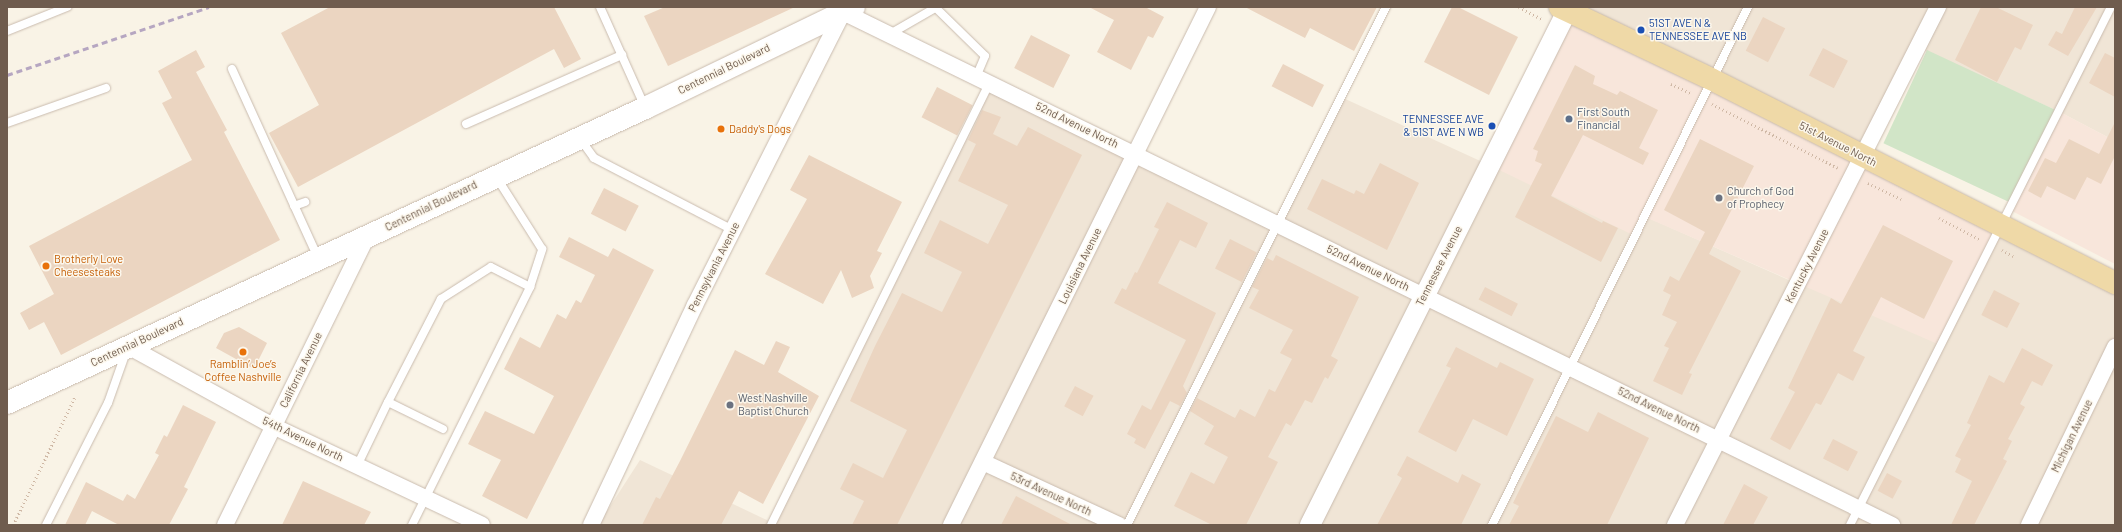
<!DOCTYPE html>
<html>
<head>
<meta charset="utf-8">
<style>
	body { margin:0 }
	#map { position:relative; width:2122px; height:532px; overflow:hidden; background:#f9f3e6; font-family:Barlow,sans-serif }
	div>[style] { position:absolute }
	.residential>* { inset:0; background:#f0e5d6 }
	.commercial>* { inset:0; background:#f8e6db }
	.green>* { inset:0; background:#d1e5c7; transform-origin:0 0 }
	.building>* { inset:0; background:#ebd5c1; transform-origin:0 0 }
	.path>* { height:2.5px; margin-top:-1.25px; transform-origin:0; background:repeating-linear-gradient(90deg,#cfb8a5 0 1px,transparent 0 4px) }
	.roads { filter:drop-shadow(0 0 1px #c9bbae) drop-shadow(0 0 1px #c9bbae) }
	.service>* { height:8px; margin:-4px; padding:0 4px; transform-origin:4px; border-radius:4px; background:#fff }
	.minor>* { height:16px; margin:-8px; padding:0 8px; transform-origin:8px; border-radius:8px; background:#fff }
	.tertiary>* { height:20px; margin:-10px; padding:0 10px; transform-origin:10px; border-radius:10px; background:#fff }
	.secondary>* { height:22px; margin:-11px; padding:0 11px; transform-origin:11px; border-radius:11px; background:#fff }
	.primary>* { height:22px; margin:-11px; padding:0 11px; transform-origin:11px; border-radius:11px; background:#efd9a7 }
	.rail>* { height:3px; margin-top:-1.5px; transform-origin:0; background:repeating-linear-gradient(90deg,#b6a6c1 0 6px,transparent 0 10px) }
	.dots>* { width:11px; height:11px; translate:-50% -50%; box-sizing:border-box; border:2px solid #fcf7ec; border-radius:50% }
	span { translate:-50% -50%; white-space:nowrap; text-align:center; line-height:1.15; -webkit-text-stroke:3px #fcf7ec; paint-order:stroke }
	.transit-label { font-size:11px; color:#164399 }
	.left { translate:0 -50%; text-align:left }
	.right { translate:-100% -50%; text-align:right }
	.street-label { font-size:11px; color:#6f5c4e }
	.service-label { font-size:11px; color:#4e5e75 }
	.food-label { font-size:11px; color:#c56008 }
	.worship-label { font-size:11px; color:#5b616d }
	.frame { position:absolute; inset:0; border:8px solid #6f5c4e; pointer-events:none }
</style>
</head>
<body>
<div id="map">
	<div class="residential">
		<div style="clip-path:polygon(1569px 7px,2115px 7px,2115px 141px,2058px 111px,1918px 48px,1862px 157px)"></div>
		<div style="clip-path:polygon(990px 82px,1278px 223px,1341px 97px,1489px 165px,1644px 216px,1798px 284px,2000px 225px,2115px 283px,2115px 525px,598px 525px,640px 460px,771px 522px)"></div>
	</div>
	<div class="commercial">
		<div style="clip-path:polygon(1567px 11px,2000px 225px,1940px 345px,1645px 217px,1635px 236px,1489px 165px)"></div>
		<div style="clip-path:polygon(2058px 111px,2115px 141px,2115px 264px,2008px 209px)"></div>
	</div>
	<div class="green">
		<div style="left:1927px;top:50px;width:145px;height:103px;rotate:25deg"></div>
	</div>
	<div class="building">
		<div style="clip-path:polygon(330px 7px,554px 7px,581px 59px,564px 68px,554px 49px,298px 187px,269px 133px,319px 105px,281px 33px)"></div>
		<div style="clip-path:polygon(665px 7px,795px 7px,668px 66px,644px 16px)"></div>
		<div style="clip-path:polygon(1089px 7px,1145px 7px,1164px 17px,1153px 38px,1148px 36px,1131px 70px,1097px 52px,1114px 20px)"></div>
		<div style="clip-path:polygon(1245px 7px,1377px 7px,1354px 51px,1310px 28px,1305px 38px)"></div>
		<div style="clip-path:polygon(1452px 7px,1458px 7px,1518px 37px,1489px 95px,1424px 62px)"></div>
		<div style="clip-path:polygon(1981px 7px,1996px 7px,2033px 25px,2021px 50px,2015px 47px,1997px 82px,1955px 60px)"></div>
		<div style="clip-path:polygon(2075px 7px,2097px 7px,2068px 56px,2048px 45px,2056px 31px,2062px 34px)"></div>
		<div style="left:1763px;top:17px;width:25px;height:38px;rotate:27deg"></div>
		<div style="left:1031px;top:35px;width:44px;height:37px;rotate:27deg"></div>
		<div style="left:1823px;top:48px;width:28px;height:31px;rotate:27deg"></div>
		<div style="clip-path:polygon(196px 50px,205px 67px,196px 72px,227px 130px,224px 132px,280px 240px,61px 355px,44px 322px,29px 330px,20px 313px,54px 294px,29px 246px,192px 160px,162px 103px,172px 98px,158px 71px)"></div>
		<div style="clip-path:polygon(2105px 53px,2115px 58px,2115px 97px,2089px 83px)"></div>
		<div style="left:1283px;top:64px;width:46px;height:25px;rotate:27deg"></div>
		<div style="clip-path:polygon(1575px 65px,1595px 76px,1593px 84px,1617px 95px,1620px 91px,1658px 110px,1639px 148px,1649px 153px,1643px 165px,1583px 135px,1551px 196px,1602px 223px,1603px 221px,1618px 228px,1601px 262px,1515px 217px,1542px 164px,1535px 161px,1538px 151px,1533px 149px)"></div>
		<div style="left:937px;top:87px;width:40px;height:34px;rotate:27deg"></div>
		<div style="clip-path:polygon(982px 110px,1001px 117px,993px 134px,1017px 146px,1028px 127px,1082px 155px,897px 525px,852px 525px,864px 501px,840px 489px,853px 463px,883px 478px,907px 430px,850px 401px,875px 346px,902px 293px,942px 312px,962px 272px,924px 253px,940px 220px,988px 244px,1008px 205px,958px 181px,976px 144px,968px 140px)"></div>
		<div style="clip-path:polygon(2115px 122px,2115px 156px,2101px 184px,2087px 177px,2075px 200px,2047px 186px,2041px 198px,2028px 191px,2045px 158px,2056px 163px,2069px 139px,2099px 154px)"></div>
		<div style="clip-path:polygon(1700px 139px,1754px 166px,1709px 254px,1741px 271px,1689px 373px,1692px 374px,1682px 395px,1653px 381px,1669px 348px,1664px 346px,1677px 322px,1662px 315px,1671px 295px,1663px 291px,1670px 276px,1679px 281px,1705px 232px,1664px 210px)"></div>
		<div style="clip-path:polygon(809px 155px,902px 202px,877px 251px,882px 253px,870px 276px,874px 288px,852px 298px,841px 270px,823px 304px,765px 274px,807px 199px,790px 190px)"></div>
		<div style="clip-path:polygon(1380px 163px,1419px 183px,1387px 250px,1307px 209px,1322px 179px,1354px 194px,1356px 190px,1364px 194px)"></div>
		<div style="left:604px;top:188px;width:39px;height:29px;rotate:27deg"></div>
		<div style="clip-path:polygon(1167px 202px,1208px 223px,1196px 248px,1180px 240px,1158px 283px,1216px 313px,1183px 386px,1187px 393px,1180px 406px,1170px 401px,1145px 449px,1134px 443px,1136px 439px,1127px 434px,1142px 405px,1151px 410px,1186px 340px,1114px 303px,1122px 288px,1126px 290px,1135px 272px,1137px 273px,1159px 229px,1154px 227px)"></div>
		<div style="clip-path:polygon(1883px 225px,1953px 261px,1924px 319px,1881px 297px,1853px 351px,1865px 357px,1853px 381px,1838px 373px,1821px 405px,1816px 403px,1790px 450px,1770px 439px,1795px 392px,1788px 388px,1831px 298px,1841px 304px)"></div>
		<div style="clip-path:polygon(569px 237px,608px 257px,613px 248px,654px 270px,527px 519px,482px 496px,501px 460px,468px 444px,485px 411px,534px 434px,554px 396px,504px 369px,520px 337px,540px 348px,557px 314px,566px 319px,576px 300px,581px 303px,595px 275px,559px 257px)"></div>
		<div style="left:1230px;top:239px;width:30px;height:33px;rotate:27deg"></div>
		<div style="clip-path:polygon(1276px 255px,1359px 297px,1331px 356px,1338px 360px,1328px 379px,1325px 377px,1312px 403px,1305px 400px,1291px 426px,1286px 423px,1268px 457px,1278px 462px,1246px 525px,1212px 525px,1174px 506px,1191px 472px,1214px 484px,1228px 457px,1204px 444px,1214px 426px,1190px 411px,1197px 398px,1235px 418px,1240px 409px,1255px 417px,1269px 389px,1275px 392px,1292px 359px,1280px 353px,1293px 330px,1249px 308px,1259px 290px,1252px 287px,1267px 258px,1273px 261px)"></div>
		<div style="left:1485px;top:287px;width:37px;height:14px;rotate:27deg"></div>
		<div style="left:1994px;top:290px;width:29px;height:28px;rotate:27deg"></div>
		<div style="clip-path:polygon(239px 327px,267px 343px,254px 369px,216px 348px,224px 333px)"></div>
		<div style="clip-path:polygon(776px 341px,790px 347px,778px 372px,819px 396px,763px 504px,739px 491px,721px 525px,642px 525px,656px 497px,660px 499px,680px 461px,735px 350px,764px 365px)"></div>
		<div style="clip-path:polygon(1456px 347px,1497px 368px,1500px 362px,1534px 379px,1507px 436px,1473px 419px,1456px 452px,1418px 432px,1451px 368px,1446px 366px)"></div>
		<div style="clip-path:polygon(2022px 348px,2053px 365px,2042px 386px,2032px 381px,2020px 404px,2025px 407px,2008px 439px,2012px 441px,2003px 459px,2007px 461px,1974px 525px,1951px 525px,1972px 481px,1955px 472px,1961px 459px,1955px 456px,1971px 425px,1967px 423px,1989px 375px,2004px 383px)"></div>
		<div style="left:1075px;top:386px;width:21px;height:23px;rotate:28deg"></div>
		<div style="clip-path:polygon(183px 405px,216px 422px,184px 487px,188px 489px,169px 525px,119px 525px,92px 511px,85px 525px,65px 525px,86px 482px,123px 501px,127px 494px,135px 499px,159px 455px,155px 453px,164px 435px,167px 437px)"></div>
		<div style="clip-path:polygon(1598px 412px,1649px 438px,1607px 525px,1509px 525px,1519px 506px,1513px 503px,1556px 416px,1588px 432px)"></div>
		<div style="left:1833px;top:439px;width:28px;height:22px;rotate:27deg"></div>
		<div style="clip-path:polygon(1407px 456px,1458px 483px,1462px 474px,1481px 484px,1461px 525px,1377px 525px,1402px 478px,1397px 475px)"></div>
		<div style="left:1887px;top:473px;width:17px;height:20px;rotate:28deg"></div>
		<div style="clip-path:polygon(303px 481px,371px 512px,364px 525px,282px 525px)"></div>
		<div style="clip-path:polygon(1744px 484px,1768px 497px,1753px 525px,1723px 525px)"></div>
		<div style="clip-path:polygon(1016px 496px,1072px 525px,1001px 525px)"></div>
	</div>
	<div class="path">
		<div style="left:1519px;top:7px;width:27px;rotate:28deg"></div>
		<div style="left:1671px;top:84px;width:23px;rotate:25deg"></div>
		<div style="left:1712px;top:104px;width:141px;rotate:26.9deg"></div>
		<div style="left:1868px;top:183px;width:37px;rotate:26deg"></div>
		<div style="left:1939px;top:218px;width:47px;rotate:27.6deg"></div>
		<div style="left:2002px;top:250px;width:13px;rotate:29deg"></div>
		<div style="left:13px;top:525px;width:142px;rotate:-64.2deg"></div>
	</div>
	<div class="roads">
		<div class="service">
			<div style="left:600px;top:7px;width:110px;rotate:65.8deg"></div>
			<div style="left:937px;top:9px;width:67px;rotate:44.4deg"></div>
			<div style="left:985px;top:56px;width:23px;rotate:113deg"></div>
			<div style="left:7px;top:31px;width:65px;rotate:-21.8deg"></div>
			<div style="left:890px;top:34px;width:54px;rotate:-29.9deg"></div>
			<div style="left:232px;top:69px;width:208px;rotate:65.5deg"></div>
			<div style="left:7px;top:123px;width:105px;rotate:-19.5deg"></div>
			<div style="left:466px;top:124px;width:171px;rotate:-23.9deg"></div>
			<div style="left:581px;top:140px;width:22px;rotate:54deg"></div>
			<div style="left:594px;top:158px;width:157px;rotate:27.4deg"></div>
			<div style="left:294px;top:206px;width:12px;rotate:-20deg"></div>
			<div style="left:443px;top:429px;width:61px;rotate:-153.9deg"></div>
			<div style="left:388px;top:402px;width:116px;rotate:-62.8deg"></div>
			<div style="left:441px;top:299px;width:59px;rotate:-32.6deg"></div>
			<div style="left:491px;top:267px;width:44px;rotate:27.1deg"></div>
			<div style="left:357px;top:466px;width:71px;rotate:-64.2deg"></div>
			<div style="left:46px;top:525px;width:137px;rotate:-63.1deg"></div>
			<div style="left:108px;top:403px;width:54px;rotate:-70.6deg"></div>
			<div style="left:412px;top:525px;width:266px;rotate:-63.6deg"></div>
			<div style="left:530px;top:287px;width:40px;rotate:-72deg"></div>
			<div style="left:542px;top:249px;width:84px;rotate:-122.4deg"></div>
			<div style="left:771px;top:525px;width:494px;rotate:-63.7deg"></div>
			<div style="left:1127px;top:525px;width:579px;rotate:-63.43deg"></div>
			<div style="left:1492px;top:525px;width:578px;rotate:-63.7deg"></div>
			<div style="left:1850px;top:525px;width:580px;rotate:-63.26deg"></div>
		</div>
		<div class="minor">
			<div style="left:128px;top:346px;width:166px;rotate:28.9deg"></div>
			<div style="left:273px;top:426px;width:231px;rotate:25.3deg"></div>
			<div style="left:983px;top:462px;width:150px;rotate:24.9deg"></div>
			<div style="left:225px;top:525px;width:321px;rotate:-63.8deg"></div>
			<div style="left:591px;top:525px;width:243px;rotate:-64.7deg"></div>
			<div style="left:695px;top:305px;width:328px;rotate:-63.2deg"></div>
			<div style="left:843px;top:12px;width:1168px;rotate:26.06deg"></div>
			<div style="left:951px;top:525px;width:578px;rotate:-63.61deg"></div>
			<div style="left:1675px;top:525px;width:581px;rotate:-63.08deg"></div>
			<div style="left:2029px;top:525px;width:198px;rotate:-64.2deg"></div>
		</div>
		<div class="tertiary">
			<div style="left:1310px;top:525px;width:579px;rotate:-63.43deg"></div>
		</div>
		<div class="secondary">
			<div style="left:7px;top:403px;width:703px;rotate:-24.81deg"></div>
			<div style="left:645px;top:108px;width:232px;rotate:-25.8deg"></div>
		</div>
		<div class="primary">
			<div style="left:1560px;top:7px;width:167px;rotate:25.5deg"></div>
			<div style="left:1711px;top:79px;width:453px;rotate:26.8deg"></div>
		</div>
	</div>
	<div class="rail">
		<div style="left:7px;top:75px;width:213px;rotate:-18.6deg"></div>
	</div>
	<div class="dots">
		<div style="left:1641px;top:30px;background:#1a4fb4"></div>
		<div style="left:1569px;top:119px;background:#5c6f8a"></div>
		<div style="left:1492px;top:126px;background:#1a4fb4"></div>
		<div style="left:721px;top:129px;background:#e8710a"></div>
		<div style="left:1719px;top:198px;background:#6b7280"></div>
		<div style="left:46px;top:266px;background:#e8710a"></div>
		<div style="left:243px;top:352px;background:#e8710a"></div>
		<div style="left:730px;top:405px;background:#6b7280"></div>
	</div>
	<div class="transit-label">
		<span class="left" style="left:1649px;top:30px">51ST AVE N &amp;<br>TENNESSEE AVE NB</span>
		<span class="right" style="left:1484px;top:126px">TENNESSEE AVE<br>&amp; 51ST AVE N WB</span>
	</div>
	<div class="street-label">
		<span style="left:724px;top:69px;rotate:-26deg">Centennial Boulevard</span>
		<span style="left:1077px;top:125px;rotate:26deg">52nd Avenue North</span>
		<span style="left:1838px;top:144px;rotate:27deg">51st Avenue North</span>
		<span style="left:431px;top:206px;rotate:-26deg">Centennial Boulevard</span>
		<span style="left:1080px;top:266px;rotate:-64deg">Louisiana Avenue</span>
		<span style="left:1439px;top:266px;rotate:-63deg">Tennessee Avenue</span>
		<span style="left:1807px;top:266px;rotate:-63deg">Kentucky Avenue</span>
		<span style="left:714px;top:267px;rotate:-63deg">Pennsylvania Avenue</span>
		<span style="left:1368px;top:268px;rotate:26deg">52nd Avenue North</span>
		<span style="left:137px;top:342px;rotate:-25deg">Centennial Boulevard</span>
		<span style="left:301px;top:370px;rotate:-64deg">California Avenue</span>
		<span style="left:1659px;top:410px;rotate:26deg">52nd Avenue North</span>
		<span style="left:2072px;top:436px;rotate:-64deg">Michigan Avenue</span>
		<span style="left:303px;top:439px;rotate:26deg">54th Avenue North</span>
		<span style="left:1051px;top:494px;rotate:25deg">53rd Avenue North</span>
	</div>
	<div class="service-label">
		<span class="left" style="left:1577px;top:119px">First South<br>Financial</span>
	</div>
	<div class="food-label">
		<span class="left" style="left:729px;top:129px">Daddy's Dogs</span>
		<span class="left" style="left:54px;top:266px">Brotherly Love<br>Cheesesteaks</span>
		<span style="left:243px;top:371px">Ramblin’ Joe’s<br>Coffee Nashville</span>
	</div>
	<div class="worship-label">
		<span class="left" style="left:1727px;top:198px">Church of God<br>of Prophecy</span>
		<span class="left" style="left:738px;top:405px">West Nashville<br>Baptist Church</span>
	</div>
	<div class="frame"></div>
</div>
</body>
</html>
